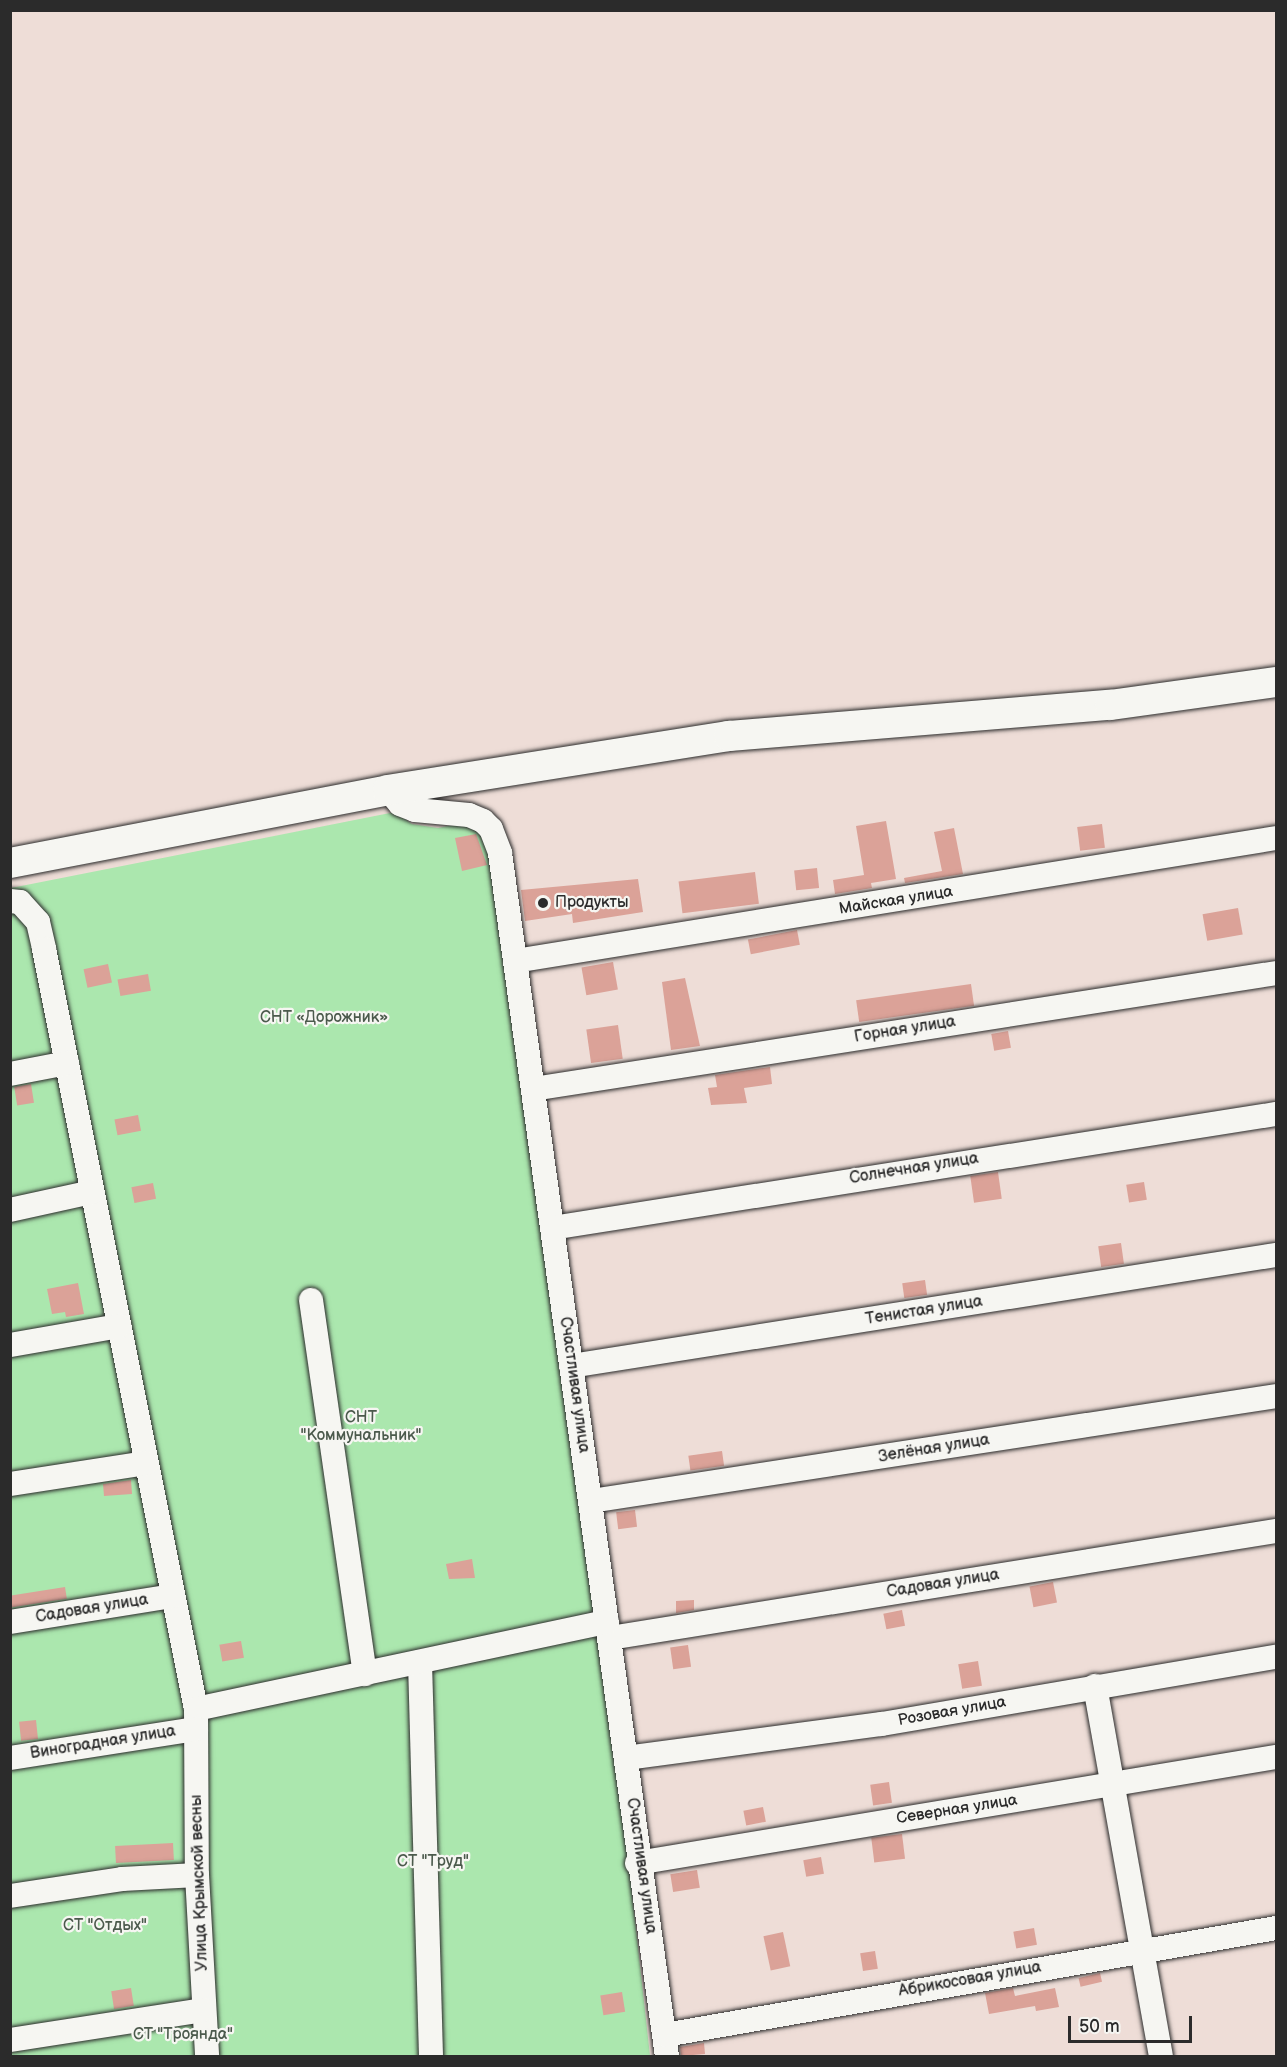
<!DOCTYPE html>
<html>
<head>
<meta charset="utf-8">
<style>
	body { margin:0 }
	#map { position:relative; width:1287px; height:2067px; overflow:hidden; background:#eeddd7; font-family:"Balsamiq Sans",sans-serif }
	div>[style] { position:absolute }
	.green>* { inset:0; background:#abe7ae }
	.building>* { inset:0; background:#dba298; transform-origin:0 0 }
	.roads { filter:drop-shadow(0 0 2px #2b2b2b) drop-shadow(0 0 2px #2b2b2b) }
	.minor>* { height:24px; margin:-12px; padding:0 12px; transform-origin:12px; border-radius:12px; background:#f6f6f2 }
	.major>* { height:30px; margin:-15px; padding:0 15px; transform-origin:15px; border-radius:15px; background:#f6f6f2 }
	.dots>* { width:16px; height:16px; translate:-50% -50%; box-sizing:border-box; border:3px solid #f6f6f2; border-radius:50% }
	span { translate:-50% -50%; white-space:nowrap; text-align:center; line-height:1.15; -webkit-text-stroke:4.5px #f6f6f2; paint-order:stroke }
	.street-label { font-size:16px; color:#2b2b2b }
	.poi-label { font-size:16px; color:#2b2b2b }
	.left { translate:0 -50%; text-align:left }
	.park-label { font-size:16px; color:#4b5a4c }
	.frame { position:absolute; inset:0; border:12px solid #2b2b2b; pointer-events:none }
	.scale { position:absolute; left:1068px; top:2016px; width:124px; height:27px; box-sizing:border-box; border:3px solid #2b2b2b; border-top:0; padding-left:8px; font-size:18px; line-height:21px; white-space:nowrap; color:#2b2b2b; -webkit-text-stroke:4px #f6f6f2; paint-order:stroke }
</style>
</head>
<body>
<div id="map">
	<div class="green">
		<div style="clip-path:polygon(395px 812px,412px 824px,438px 828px,467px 822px,484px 828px,494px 857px,607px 1622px,196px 1709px,206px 2056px,11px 2056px,11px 888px)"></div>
		<div style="clip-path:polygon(603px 1629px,650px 2056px,213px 2056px,199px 1713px)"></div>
	</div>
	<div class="building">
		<div style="clip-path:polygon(886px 821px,896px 879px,871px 883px,872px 888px,835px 894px,833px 880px,864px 875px,856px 826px)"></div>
		<div style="left:1102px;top:824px;width:24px;height:25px;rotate:83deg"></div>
		<div style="clip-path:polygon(954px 828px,963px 874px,905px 883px,904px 878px,942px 871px,934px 832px)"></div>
		<div style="clip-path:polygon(476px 834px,487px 865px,462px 871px,455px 838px)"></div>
		<div style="left:817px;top:868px;width:20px;height:23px;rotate:84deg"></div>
		<div style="left:755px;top:872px;width:32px;height:77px;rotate:83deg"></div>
		<div style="clip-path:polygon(638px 879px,643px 912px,573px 923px,572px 914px,525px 921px,521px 890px)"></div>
		<div style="left:1238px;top:908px;width:27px;height:36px;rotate:80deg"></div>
		<div style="left:797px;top:930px;width:15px;height:50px;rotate:79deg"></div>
		<div style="left:613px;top:962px;width:28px;height:32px;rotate:80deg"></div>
		<div style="left:108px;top:964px;width:19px;height:25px;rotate:78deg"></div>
		<div style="left:148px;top:974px;width:17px;height:31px;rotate:80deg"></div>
		<div style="clip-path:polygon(685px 978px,700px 1046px,671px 1050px,662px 982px)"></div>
		<div style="left:971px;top:984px;width:22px;height:116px;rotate:82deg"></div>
		<div style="left:618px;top:1025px;width:34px;height:32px;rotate:82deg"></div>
		<div style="left:1008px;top:1031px;width:17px;height:17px;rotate:80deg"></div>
		<div style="clip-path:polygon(770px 1067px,772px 1084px,744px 1088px,747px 1103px,711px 1105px,708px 1088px,717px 1087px,715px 1075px)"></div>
		<div style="left:31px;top:1084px;width:19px;height:17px;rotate:81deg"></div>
		<div style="left:138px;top:1115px;width:16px;height:24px;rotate:79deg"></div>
		<div style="left:998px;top:1172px;width:27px;height:28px;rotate:82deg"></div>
		<div style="left:1144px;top:1182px;width:18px;height:18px;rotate:81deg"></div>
		<div style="left:153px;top:1183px;width:16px;height:22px;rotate:79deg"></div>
		<div style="left:1121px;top:1243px;width:21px;height:23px;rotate:82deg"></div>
		<div style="left:925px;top:1280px;width:15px;height:23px;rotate:82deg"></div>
		<div style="clip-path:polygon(78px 1283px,84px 1314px,66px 1317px,65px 1312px,52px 1314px,47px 1289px)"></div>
		<div style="left:722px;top:1451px;width:15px;height:34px;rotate:82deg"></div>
		<div style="clip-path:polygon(131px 1480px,132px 1494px,104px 1496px,103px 1484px)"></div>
		<div style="left:635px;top:1510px;width:17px;height:19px;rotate:83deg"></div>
		<div style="clip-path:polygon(472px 1559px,475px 1578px,449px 1579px,446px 1564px)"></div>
		<div style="left:1053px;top:1582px;width:21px;height:24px;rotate:79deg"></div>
		<div style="left:65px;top:1587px;width:12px;height:56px;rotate:81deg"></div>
		<div style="clip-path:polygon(694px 1600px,694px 1610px,676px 1613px,676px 1601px)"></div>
		<div style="left:902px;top:1610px;width:16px;height:19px;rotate:79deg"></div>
		<div style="left:241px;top:1641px;width:17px;height:22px;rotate:80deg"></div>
		<div style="left:688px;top:1645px;width:22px;height:18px;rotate:82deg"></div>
		<div style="left:978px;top:1661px;width:25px;height:20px;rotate:81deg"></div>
		<div style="left:36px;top:1720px;width:19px;height:17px;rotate:84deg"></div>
		<div style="left:889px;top:1782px;width:21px;height:19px;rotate:82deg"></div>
		<div style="left:763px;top:1807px;width:15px;height:20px;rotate:79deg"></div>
		<div style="left:902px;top:1834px;width:25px;height:31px;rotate:83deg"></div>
		<div style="left:173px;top:1843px;width:17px;height:58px;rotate:87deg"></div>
		<div style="left:821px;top:1857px;width:17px;height:18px;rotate:80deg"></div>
		<div style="left:697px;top:1870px;width:18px;height:27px;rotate:81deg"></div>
		<div style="left:1034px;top:1928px;width:17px;height:21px;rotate:80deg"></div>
		<div style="left:783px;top:1932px;width:35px;height:20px;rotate:78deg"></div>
		<div style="left:875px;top:1951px;width:18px;height:15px;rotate:81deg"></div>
		<div style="left:1100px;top:1973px;width:9px;height:22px;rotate:77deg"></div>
		<div style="left:131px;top:1988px;width:18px;height:20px;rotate:81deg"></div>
		<div style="clip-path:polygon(1013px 1988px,1015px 1996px,1055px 1988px,1059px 2007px,1036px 2011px,1035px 2006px,989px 2014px,985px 1993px)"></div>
		<div style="left:622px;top:1992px;width:20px;height:22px;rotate:81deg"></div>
		<div style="clip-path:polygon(704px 2043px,705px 2054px,681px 2056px,680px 2047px)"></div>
	</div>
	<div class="roads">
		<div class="minor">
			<div style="left:388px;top:790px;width:18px;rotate:49deg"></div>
			<div style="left:400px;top:804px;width:16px;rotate:22deg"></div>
			<div style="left:415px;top:810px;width:54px;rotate:5.3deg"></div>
			<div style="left:469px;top:815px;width:15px;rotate:23deg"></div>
			<div style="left:483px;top:821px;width:11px;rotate:45deg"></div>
			<div style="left:491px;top:829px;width:26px;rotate:69deg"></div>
			<div style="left:500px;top:853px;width:1215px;rotate:82.1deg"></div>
			<div style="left:10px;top:901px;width:10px;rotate:6deg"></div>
			<div style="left:20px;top:902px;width:27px;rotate:48deg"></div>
			<div style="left:38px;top:922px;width:28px;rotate:77deg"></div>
			<div style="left:44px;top:949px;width:775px;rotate:78.69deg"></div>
			<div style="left:196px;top:1709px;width:166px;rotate:89.7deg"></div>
			<div style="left:197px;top:1875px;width:181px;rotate:86.8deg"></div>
			<div style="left:515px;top:961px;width:771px;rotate:-9.18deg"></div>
			<div style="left:10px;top:1074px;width:58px;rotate:-10.9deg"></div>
			<div style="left:533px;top:1089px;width:752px;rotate:-8.87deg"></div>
			<div style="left:10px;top:1210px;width:84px;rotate:-12.4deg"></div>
			<div style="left:552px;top:1228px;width:733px;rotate:-8.95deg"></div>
			<div style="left:311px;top:1300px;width:378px;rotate:81.8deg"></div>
			<div style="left:10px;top:1345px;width:111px;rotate:-9.9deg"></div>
			<div style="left:571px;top:1366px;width:714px;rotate:-8.95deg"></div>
			<div style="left:10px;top:1484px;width:138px;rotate:-8.8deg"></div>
			<div style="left:591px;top:1501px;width:693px;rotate:-8.71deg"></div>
			<div style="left:10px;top:1622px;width:165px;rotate:-9.1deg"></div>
			<div style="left:610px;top:1638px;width:675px;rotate:-9.13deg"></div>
			<div style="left:420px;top:1662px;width:394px;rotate:88.4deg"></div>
			<div style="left:1095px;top:1686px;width:376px;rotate:79.9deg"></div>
			<div style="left:196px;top:1709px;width:420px;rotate:-12deg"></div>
			<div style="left:10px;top:1758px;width:188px;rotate:-8.9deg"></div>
			<div style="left:626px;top:1758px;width:258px;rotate:-7.6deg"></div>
			<div style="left:882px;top:1724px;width:400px;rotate:-9.7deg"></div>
			<div style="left:637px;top:1863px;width:648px;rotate:-9.42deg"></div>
			<div style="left:10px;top:1896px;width:113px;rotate:-8.6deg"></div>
			<div style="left:122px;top:1879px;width:75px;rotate:-3.1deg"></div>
			<div style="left:665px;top:2035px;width:620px;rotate:-9.93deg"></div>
			<div style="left:10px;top:2040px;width:196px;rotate:-8.8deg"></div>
		</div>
		<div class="major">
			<div style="left:10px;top:863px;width:385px;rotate:-10.9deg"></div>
			<div style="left:388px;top:790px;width:345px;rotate:-9deg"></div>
			<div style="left:729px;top:736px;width:382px;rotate:-4.7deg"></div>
			<div style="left:1110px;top:705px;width:168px;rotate:-7.9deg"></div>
		</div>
	</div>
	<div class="dots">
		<div style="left:543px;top:903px;background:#2b2b2b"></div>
	</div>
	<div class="street-label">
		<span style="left:896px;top:901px;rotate:-9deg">Майская улица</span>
		<span style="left:905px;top:1030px;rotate:-9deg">Горная улица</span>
		<span style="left:914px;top:1169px;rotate:-9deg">Солнечная улица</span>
		<span style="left:924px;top:1311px;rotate:-9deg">Тенистая улица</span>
		<span style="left:574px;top:1385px;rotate:82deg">Счастливая улица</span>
		<span style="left:934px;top:1449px;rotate:-9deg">Зелёная улица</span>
		<span style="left:943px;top:1584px;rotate:-9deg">Садовая улица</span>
		<span style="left:92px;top:1609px;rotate:-9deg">Садовая улица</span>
		<span style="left:952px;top:1712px;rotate:-10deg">Розовая улица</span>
		<span style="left:103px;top:1743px;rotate:-9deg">Виноградная улица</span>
		<span style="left:957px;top:1810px;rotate:-9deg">Северная улица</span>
		<span style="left:641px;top:1866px;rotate:82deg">Счастливая улица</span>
		<span style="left:200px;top:1883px;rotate:-92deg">Улица Крымской весны</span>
		<span style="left:970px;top:1980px;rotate:-10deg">Абрикосовая улица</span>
	</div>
	<div class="poi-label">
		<span class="left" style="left:555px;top:903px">Продукты</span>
	</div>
	<div class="park-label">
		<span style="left:324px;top:1018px">СНТ «Дорожник»</span>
		<span style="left:361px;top:1427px">СНТ<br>"Коммунальник"</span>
		<span style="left:433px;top:1862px">СТ "Труд"</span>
		<span style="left:105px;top:1926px">СТ "Отдых"</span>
		<span style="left:183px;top:2035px">СТ "Троянда"</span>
	</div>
	<div class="frame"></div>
	<div class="scale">50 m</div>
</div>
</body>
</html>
